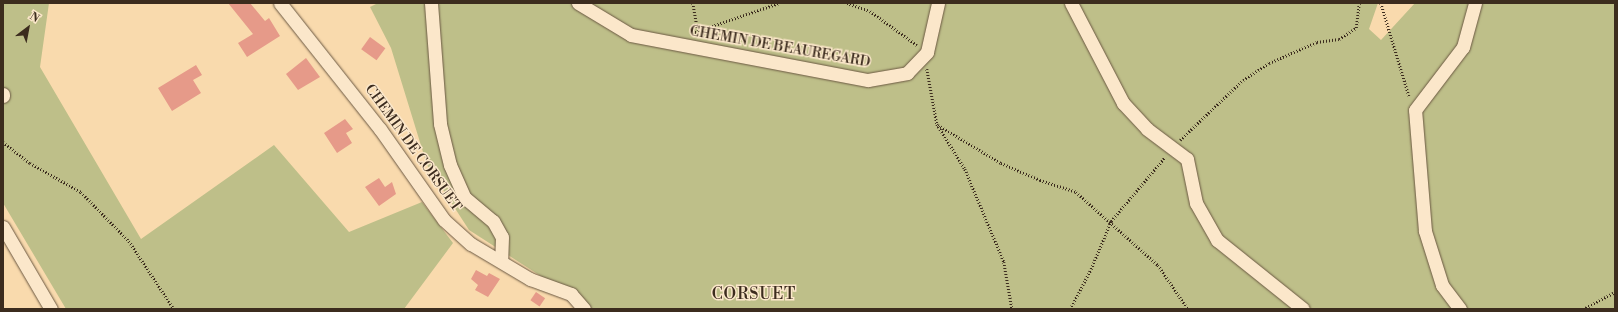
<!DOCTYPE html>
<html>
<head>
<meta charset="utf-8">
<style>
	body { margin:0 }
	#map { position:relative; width:1618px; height:312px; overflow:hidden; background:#f9daad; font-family:"Libre Bodoni",serif }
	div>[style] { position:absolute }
	.green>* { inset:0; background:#bebf89 }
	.building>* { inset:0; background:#e69a89; transform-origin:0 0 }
	.path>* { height:2.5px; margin-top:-1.25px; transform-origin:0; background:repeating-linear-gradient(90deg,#3c2c1e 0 1px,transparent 0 3px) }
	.roads { filter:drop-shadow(0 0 1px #6b5842) drop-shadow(0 0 1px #6b5842) }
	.minor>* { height:13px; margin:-6.5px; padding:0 6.5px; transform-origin:6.5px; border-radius:6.5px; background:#fbe7ca }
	span { translate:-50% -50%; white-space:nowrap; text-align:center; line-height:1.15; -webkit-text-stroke:3px #fbe7ca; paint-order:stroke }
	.street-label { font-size:14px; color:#3c2c1e }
	.quarter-label { font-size:16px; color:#3c2c1e; letter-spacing:1px }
	.frame { position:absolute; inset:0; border:4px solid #3c2c1e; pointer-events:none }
	.north { position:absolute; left:8px; top:8px; width:40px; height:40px; -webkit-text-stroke:3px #fbe7ca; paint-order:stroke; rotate:32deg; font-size:11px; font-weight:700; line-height:16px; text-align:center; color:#3c2c1e }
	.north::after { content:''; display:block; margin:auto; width:14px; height:18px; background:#3c2c1e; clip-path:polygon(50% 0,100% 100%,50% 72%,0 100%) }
</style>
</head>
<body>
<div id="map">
	<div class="green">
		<div style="clip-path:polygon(3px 3px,49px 3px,40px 67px,141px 239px,274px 145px,349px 232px,422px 202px,453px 243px,404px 309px,66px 309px,3px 203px)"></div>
		<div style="clip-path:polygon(378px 3px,1378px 3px,1369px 29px,1381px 40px,1415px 3px,1615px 3px,1615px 309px,592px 309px,469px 230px,427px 165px,391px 48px,370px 7px)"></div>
	</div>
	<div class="building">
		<div style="clip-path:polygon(228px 3px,250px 3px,265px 21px,269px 18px,280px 36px,247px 57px,238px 43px,253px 34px)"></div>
		<div style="left:370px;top:37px;width:19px;height:15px;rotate:36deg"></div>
		<div style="clip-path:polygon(306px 58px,320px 77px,298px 90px,286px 74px)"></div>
		<div style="clip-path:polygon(196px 65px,202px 75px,193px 80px,201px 93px,172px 111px,158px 88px)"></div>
		<div style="clip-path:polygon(345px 119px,353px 129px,346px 133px,352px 143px,337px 153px,324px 133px)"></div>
		<div style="clip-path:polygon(379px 178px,385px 187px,392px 182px,396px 194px,379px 206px,365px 187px)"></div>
		<div style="clip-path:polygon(476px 270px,487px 276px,489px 273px,500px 279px,488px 297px,475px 290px,478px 285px,471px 279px)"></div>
		<div style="left:536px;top:292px;width:11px;height:10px;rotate:34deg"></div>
	</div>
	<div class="path">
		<div style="left:693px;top:3px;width:27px;rotate:80deg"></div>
		<div style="left:847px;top:3px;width:24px;rotate:19deg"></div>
		<div style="left:870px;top:11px;width:58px;rotate:35.9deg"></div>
		<div style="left:1381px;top:3px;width:97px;rotate:73.2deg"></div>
		<div style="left:692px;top:33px;width:92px;rotate:-19deg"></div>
		<div style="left:927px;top:69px;width:56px;rotate:79.7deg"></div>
		<div style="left:937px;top:124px;width:53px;rotate:58.1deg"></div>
		<div style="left:965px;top:169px;width:101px;rotate:67.2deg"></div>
		<div style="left:1004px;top:262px;width:48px;rotate:80.3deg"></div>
		<div style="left:938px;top:125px;width:74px;rotate:31.1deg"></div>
		<div style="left:1001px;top:163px;width:43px;rotate:23.6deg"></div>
		<div style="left:1040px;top:180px;width:38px;rotate:18deg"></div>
		<div style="left:1076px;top:192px;width:110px;rotate:41.7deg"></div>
		<div style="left:1158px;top:265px;width:53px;rotate:55.7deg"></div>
		<div style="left:1180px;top:140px;width:87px;rotate:-43.6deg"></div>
		<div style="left:1243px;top:80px;width:31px;rotate:-33deg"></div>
		<div style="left:1269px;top:63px;width:52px;rotate:-23.6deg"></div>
		<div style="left:1317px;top:42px;width:22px;rotate:-8deg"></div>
		<div style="left:1339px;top:39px;width:20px;rotate:-33deg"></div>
		<div style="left:1356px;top:28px;width:25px;rotate:-83deg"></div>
		<div style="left:3px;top:142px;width:34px;rotate:38deg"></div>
		<div style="left:30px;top:163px;width:59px;rotate:29.6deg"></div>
		<div style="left:81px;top:192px;width:69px;rotate:45.6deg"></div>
		<div style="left:129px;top:241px;width:82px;rotate:56.5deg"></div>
		<div style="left:1070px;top:309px;width:45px;rotate:-62.3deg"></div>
		<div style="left:1091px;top:269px;width:52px;rotate:-67.4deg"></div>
		<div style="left:1111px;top:221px;width:84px;rotate:-49.8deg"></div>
		<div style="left:1583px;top:309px;width:36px;rotate:-28deg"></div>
	</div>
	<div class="roads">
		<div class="minor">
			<div style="left:280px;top:3px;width:161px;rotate:51.6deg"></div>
			<div style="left:380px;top:129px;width:111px;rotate:54.9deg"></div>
			<div style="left:444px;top:220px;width:36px;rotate:42deg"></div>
			<div style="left:471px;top:244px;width:69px;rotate:30.7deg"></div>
			<div style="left:530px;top:279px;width:44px;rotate:20.1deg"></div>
			<div style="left:571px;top:294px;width:20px;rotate:49deg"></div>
			<div style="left:431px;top:3px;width:121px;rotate:85.7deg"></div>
			<div style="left:440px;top:124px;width:42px;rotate:76.3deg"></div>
			<div style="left:450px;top:165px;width:35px;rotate:66deg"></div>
			<div style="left:464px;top:197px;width:38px;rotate:40deg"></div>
			<div style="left:493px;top:221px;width:18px;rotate:61deg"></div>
			<div style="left:502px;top:237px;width:24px;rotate:92deg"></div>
			<div style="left:578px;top:3px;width:62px;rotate:31.1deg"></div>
			<div style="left:631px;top:35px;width:241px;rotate:10.8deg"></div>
			<div style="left:868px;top:80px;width:40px;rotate:-10deg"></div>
			<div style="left:907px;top:73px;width:29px;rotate:-46deg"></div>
			<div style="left:927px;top:52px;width:50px;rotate:-77.3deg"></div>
			<div style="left:1071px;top:3px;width:113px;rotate:62.5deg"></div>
			<div style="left:1123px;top:103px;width:35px;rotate:47deg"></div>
			<div style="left:1147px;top:129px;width:50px;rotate:36.9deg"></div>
			<div style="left:1187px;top:159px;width:45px;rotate:78.4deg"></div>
			<div style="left:1196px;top:203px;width:43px;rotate:60.4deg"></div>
			<div style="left:1217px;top:240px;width:110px;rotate:38.7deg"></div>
			<div style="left:3px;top:94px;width:2px;rotate:90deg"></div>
			<div style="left:3px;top:227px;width:95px;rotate:59.7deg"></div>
			<div style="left:1460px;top:309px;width:30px;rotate:-127deg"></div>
			<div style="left:1442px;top:285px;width:57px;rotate:-107.5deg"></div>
			<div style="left:1425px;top:231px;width:121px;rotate:-94.7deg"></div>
			<div style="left:1415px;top:110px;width:79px;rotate:-52.7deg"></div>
			<div style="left:1463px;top:47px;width:46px;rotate:-74.7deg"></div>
		</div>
	</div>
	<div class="street-label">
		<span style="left:780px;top:47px;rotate:10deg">CHEMIN DE BEAUREGARD</span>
		<span style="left:413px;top:148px;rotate:54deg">CHEMIN DE CORSUET</span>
	</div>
	<div class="quarter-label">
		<span style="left:754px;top:294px">CORSUET</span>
	</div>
	<div class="frame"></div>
	<div class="north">N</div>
</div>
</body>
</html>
